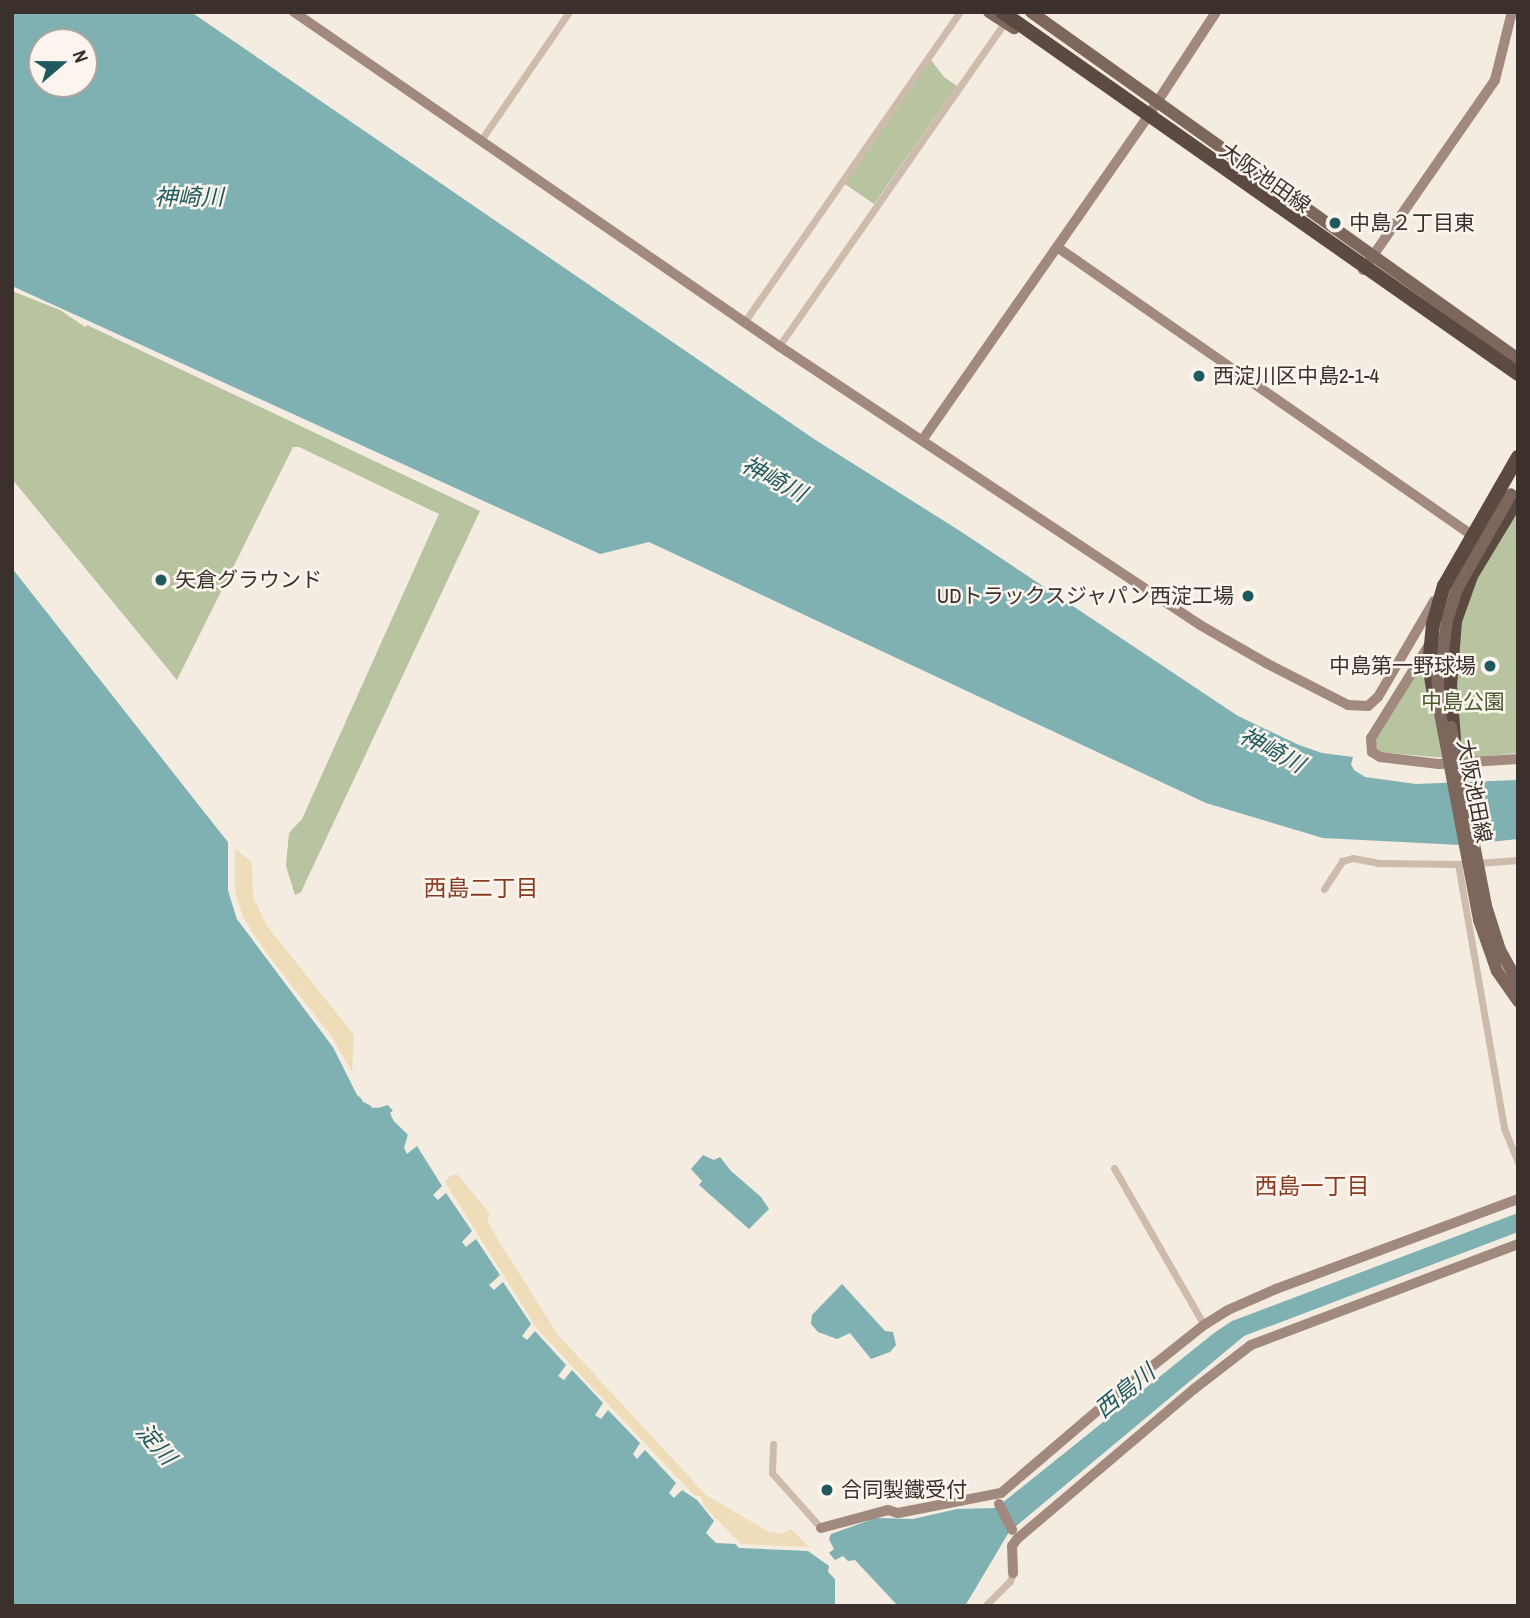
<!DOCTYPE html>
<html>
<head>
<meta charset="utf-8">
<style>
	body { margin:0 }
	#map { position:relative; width:1530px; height:1618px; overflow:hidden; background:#f4ebe1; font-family:"Archivo Narrow","Noto Sans JP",sans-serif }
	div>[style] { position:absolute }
	.green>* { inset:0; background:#b8c4a0 }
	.sand>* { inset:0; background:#efdcb8 }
	.water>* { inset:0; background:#7fb0b2 }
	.pier>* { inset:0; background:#f4ebe1 }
	.street>* { height:7px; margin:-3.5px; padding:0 3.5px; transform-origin:3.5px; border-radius:3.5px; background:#cdbbac }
	.secondary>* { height:10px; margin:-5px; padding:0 5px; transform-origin:5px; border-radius:5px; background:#a18a7d }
	.primary>* { height:12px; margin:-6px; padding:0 6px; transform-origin:6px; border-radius:6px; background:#7d675c }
	.highway>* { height:14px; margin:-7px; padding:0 7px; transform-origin:7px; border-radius:7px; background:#5c4a42 }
	.primary-bridge>* { height:12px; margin:-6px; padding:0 6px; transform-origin:6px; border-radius:6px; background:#7d675c }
	.highway-bridge>* { height:14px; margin:-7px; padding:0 7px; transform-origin:7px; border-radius:7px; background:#5c4a42 }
	.dots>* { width:19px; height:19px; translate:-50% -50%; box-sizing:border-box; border:4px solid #fbf5ee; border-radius:50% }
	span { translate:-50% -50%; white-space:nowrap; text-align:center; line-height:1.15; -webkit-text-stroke:5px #fbf5ee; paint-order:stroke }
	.street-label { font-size:21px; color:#3b302b }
	.poi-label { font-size:21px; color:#3b302b }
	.left { translate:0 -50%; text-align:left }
	.right { translate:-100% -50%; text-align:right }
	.park-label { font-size:21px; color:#4a5a2e }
	.water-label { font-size:23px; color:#1f5a5e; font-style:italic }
	.neighbourhood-label { font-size:23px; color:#8c3b22 }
	.frame { position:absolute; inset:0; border:14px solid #3b302b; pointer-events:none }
	.north { position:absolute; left:28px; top:28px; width:70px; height:70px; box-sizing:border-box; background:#fbf5ee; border:2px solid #aea6a0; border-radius:50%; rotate:70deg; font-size:19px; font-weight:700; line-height:28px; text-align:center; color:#3b302b }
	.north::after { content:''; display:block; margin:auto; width:24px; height:32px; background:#1f5a5e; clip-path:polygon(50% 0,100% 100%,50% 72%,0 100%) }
</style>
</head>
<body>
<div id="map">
	<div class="green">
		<div style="clip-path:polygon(931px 60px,944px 77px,957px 86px,874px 204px,845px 184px)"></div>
		<div style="clip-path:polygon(12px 291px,60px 310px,85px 327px,87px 325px,480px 511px,301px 892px,295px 895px,286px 866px,289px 833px,302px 819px,439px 514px,299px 447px,293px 447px,177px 680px,12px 479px)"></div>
		<div style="clip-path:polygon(1518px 507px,1518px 753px,1457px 759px,1378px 752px,1374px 741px)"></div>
	</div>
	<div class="sand">
		<div style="clip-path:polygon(235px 848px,252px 863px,253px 897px,267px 926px,354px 1035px,352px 1072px,330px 1034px,269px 957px,243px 917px,235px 892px)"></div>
		<div style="clip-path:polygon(457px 1174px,490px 1214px,487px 1220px,498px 1240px,558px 1335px,706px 1495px,769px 1532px,782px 1534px,791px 1529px,809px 1547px,741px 1544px,703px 1505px,701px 1496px,695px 1496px,538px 1330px,445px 1182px,450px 1176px)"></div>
	</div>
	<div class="water">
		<div style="clip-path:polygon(evenodd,12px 12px,191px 12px,814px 439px,960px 531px,1238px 716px,1299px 745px,1322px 753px,1353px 757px,1351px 764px,1354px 770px,1365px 777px,1416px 784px,1518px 780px,1518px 839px,1460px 845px,1323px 838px,1206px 803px,649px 542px,600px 554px,12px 286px,12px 12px,42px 42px,84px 42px,84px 84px,42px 84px,42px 42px)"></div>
		<div style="clip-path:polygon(12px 568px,228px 842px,228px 890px,237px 919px,333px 1047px,363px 1102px,378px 1108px,388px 1105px,393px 1111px,390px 1113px,394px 1121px,408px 1134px,404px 1148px,407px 1154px,417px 1146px,442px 1186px,433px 1195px,438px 1200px,446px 1193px,472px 1231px,462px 1242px,466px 1247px,476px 1239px,500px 1275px,489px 1285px,494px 1290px,503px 1282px,531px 1324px,522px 1336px,527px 1340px,535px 1331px,566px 1365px,558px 1376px,564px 1380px,572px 1370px,603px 1403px,595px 1415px,601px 1419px,608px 1410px,640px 1443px,633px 1454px,637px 1459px,645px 1450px,676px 1483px,669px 1493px,674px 1498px,682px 1490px,697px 1500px,714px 1521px,706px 1533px,716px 1543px,735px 1544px,739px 1548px,808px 1551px,829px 1566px,828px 1572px,835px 1579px,835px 1606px,12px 1606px)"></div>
		<div style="clip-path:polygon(703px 1155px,714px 1160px,720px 1157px,731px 1171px,761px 1197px,769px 1209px,749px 1229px,699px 1185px,702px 1181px,691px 1169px)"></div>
		<div style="clip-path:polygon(1518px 1213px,1518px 1232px,1244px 1336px,1009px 1532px,965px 1606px,898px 1606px,855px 1560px,848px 1561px,843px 1556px,835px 1560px,829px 1553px,834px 1549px,829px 1539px,831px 1534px,876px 1518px,913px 1519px,957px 1509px,996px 1508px,1214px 1333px,1232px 1321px)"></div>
		<div style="clip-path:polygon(842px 1284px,885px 1331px,893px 1332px,896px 1345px,890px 1352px,871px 1359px,850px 1333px,837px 1339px,818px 1332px,811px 1324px,812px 1315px)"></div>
	</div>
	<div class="pier">
		<div style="clip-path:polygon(12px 542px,48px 586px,47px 593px,36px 593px,18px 571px,96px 670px,102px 676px,98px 665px,103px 661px,109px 663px,140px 703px,141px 710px,137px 713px,129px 711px,119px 698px,111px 690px,112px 692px,231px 840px,231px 890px,240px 917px,336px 1045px,360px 1093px,372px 1104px,391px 1103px,396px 1110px,394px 1114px,411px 1132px,411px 1138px,394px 1121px,391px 1116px,393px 1110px,388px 1105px,373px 1108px,357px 1095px,333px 1047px,237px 919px,228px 890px,228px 842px,12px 568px)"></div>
	</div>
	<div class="street">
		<div style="left:481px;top:140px;width:155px;rotate:-55.5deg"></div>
		<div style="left:745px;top:321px;width:376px;rotate:-55.2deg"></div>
		<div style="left:779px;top:346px;width:395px;rotate:-55.1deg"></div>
		<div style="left:1477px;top:863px;width:41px;rotate:-4.2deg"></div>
		<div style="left:1458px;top:864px;width:268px;rotate:80.1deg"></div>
		<div style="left:1504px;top:1128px;width:37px;rotate:68deg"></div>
		<div style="left:1324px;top:889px;width:33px;rotate:-57deg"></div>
		<div style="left:1342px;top:861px;width:11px;rotate:-15deg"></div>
		<div style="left:1353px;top:858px;width:25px;rotate:11deg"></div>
		<div style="left:1378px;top:863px;width:83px;rotate:0.7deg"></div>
		<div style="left:1114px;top:1168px;width:181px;rotate:60.2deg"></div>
		<div style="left:773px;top:1444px;width:29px;rotate:92deg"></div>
		<div style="left:772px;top:1473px;width:74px;rotate:48.3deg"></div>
		<div style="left:985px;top:1606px;width:35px;rotate:-45deg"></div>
		<div style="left:1010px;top:1581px;width:9px;rotate:-69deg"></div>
	</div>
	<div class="secondary">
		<div style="left:294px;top:12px;width:589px;rotate:34.55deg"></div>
		<div style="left:779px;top:346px;width:505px;rotate:33.53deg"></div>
		<div style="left:1200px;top:625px;width:76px;rotate:29.9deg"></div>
		<div style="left:1266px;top:663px;width:92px;rotate:27.1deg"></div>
		<div style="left:1348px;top:705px;width:20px;rotate:3deg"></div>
		<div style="left:1368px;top:706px;width:13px;rotate:-42deg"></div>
		<div style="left:1378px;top:697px;width:111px;rotate:-59.7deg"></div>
		<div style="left:1057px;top:247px;width:502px;rotate:34.77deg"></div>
		<div style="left:1363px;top:270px;width:231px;rotate:-55.2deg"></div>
		<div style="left:1495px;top:80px;width:70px;rotate:-76deg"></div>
		<div style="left:923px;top:439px;width:390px;rotate:-55.1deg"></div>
		<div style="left:1146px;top:119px;width:128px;rotate:-56.8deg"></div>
		<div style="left:1429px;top:645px;width:110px;rotate:121.9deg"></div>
		<div style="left:1371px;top:738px;width:14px;rotate:86deg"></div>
		<div style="left:1372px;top:752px;width:9px;rotate:32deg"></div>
		<div style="left:1380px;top:757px;width:59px;rotate:6.8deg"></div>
		<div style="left:1439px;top:764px;width:79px;rotate:-3.6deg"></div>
		<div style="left:999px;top:1504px;width:29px;rotate:63deg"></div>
		<div style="left:821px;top:1528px;width:69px;rotate:-15deg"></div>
		<div style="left:888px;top:1510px;width:10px;rotate:17deg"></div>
		<div style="left:898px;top:1513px;width:105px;rotate:-11deg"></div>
		<div style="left:1001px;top:1493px;width:145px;rotate:-40.5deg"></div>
		<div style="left:1111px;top:1399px;width:119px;rotate:-38.5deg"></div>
		<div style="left:1204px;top:1325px;width:28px;rotate:-32deg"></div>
		<div style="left:1228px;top:1310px;width:52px;rotate:-23.6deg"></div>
		<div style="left:1276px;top:1289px;width:258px;rotate:-20.4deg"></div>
		<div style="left:1013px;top:1573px;width:27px;rotate:-92deg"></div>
		<div style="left:1012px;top:1546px;width:9px;rotate:-54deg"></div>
		<div style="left:1017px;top:1539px;width:232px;rotate:-40.3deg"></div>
		<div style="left:1194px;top:1389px;width:72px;rotate:-37.7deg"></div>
		<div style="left:1251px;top:1345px;width:285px;rotate:-20.7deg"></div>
	</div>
	<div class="primary">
		<div style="left:989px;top:12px;width:30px;rotate:33deg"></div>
		<div style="left:1031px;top:12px;width:598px;rotate:35.47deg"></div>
	</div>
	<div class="highway">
		<div style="left:1429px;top:665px;width:42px;rotate:80.3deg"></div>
		<div style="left:1454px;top:739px;width:53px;rotate:-94.3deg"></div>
		<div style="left:1450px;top:686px;width:65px;rotate:-85.6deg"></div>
		<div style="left:1455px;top:621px;width:48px;rotate:-70.4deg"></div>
		<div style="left:1471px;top:576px;width:91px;rotate:-58.9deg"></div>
	</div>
	<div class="primary-bridge">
		<div style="left:1436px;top:651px;width:57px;rotate:87deg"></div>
		<div style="left:1439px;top:708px;width:216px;rotate:79.3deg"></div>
		<div style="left:1479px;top:920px;width:54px;rotate:70.6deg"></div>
		<div style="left:1497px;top:971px;width:37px;rotate:55deg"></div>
		<div style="left:1442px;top:660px;width:39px;rotate:-83deg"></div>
		<div style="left:1447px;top:621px;width:34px;rotate:-73deg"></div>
		<div style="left:1457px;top:589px;width:109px;rotate:-60.4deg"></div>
		<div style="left:1451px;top:727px;width:182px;rotate:78.9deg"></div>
		<div style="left:1486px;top:906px;width:46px;rotate:72.3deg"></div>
		<div style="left:1500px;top:950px;width:37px;rotate:61deg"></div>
	</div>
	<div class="highway-bridge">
		<div style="left:1002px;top:12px;width:630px;rotate:35.05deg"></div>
		<div style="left:1429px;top:665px;width:41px;rotate:-84.4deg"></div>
		<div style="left:1433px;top:624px;width:40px;rotate:-74deg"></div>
		<div style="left:1444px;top:586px;width:149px;rotate:-60.2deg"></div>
	</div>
	<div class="dots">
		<div style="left:1335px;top:223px;background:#1f5a5e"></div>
		<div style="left:1199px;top:376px;background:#1f5a5e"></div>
		<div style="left:161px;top:580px;background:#1f5a5e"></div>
		<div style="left:1248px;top:596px;background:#1f5a5e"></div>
		<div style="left:1490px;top:666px;background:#1f5a5e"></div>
		<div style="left:827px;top:1490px;background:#1f5a5e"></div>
	</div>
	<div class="street-label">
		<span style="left:1265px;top:178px;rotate:35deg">大阪池田線</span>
		<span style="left:1474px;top:791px;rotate:79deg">大阪池田線</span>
	</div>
	<div class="poi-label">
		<span class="left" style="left:1349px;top:223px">中島２丁目東</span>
		<span class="left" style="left:1213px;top:376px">西淀川区中島2-1-4</span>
		<span class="left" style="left:175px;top:580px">矢倉グラウンド</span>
		<span class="right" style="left:1234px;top:596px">UDトラックスジャパン西淀工場</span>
		<span class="right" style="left:1476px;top:666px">中島第一野球場</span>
		<span class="left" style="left:841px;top:1490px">合同製鐵受付</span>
	</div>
	<div class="park-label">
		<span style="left:1463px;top:702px">中島公園</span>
	</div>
	<div class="water-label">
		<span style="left:189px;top:197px">神崎川</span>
		<span style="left:774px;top:479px;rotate:28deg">神崎川</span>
		<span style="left:1272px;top:750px;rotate:28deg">神崎川</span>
		<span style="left:1125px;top:1391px;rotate:-39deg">西島川</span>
		<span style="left:156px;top:1444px;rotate:49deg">淀川</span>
	</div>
	<div class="neighbourhood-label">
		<span style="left:481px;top:888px">西島二丁目</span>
		<span style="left:1312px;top:1186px">西島一丁目</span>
	</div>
	<div class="frame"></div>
	<div class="north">N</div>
</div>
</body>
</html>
